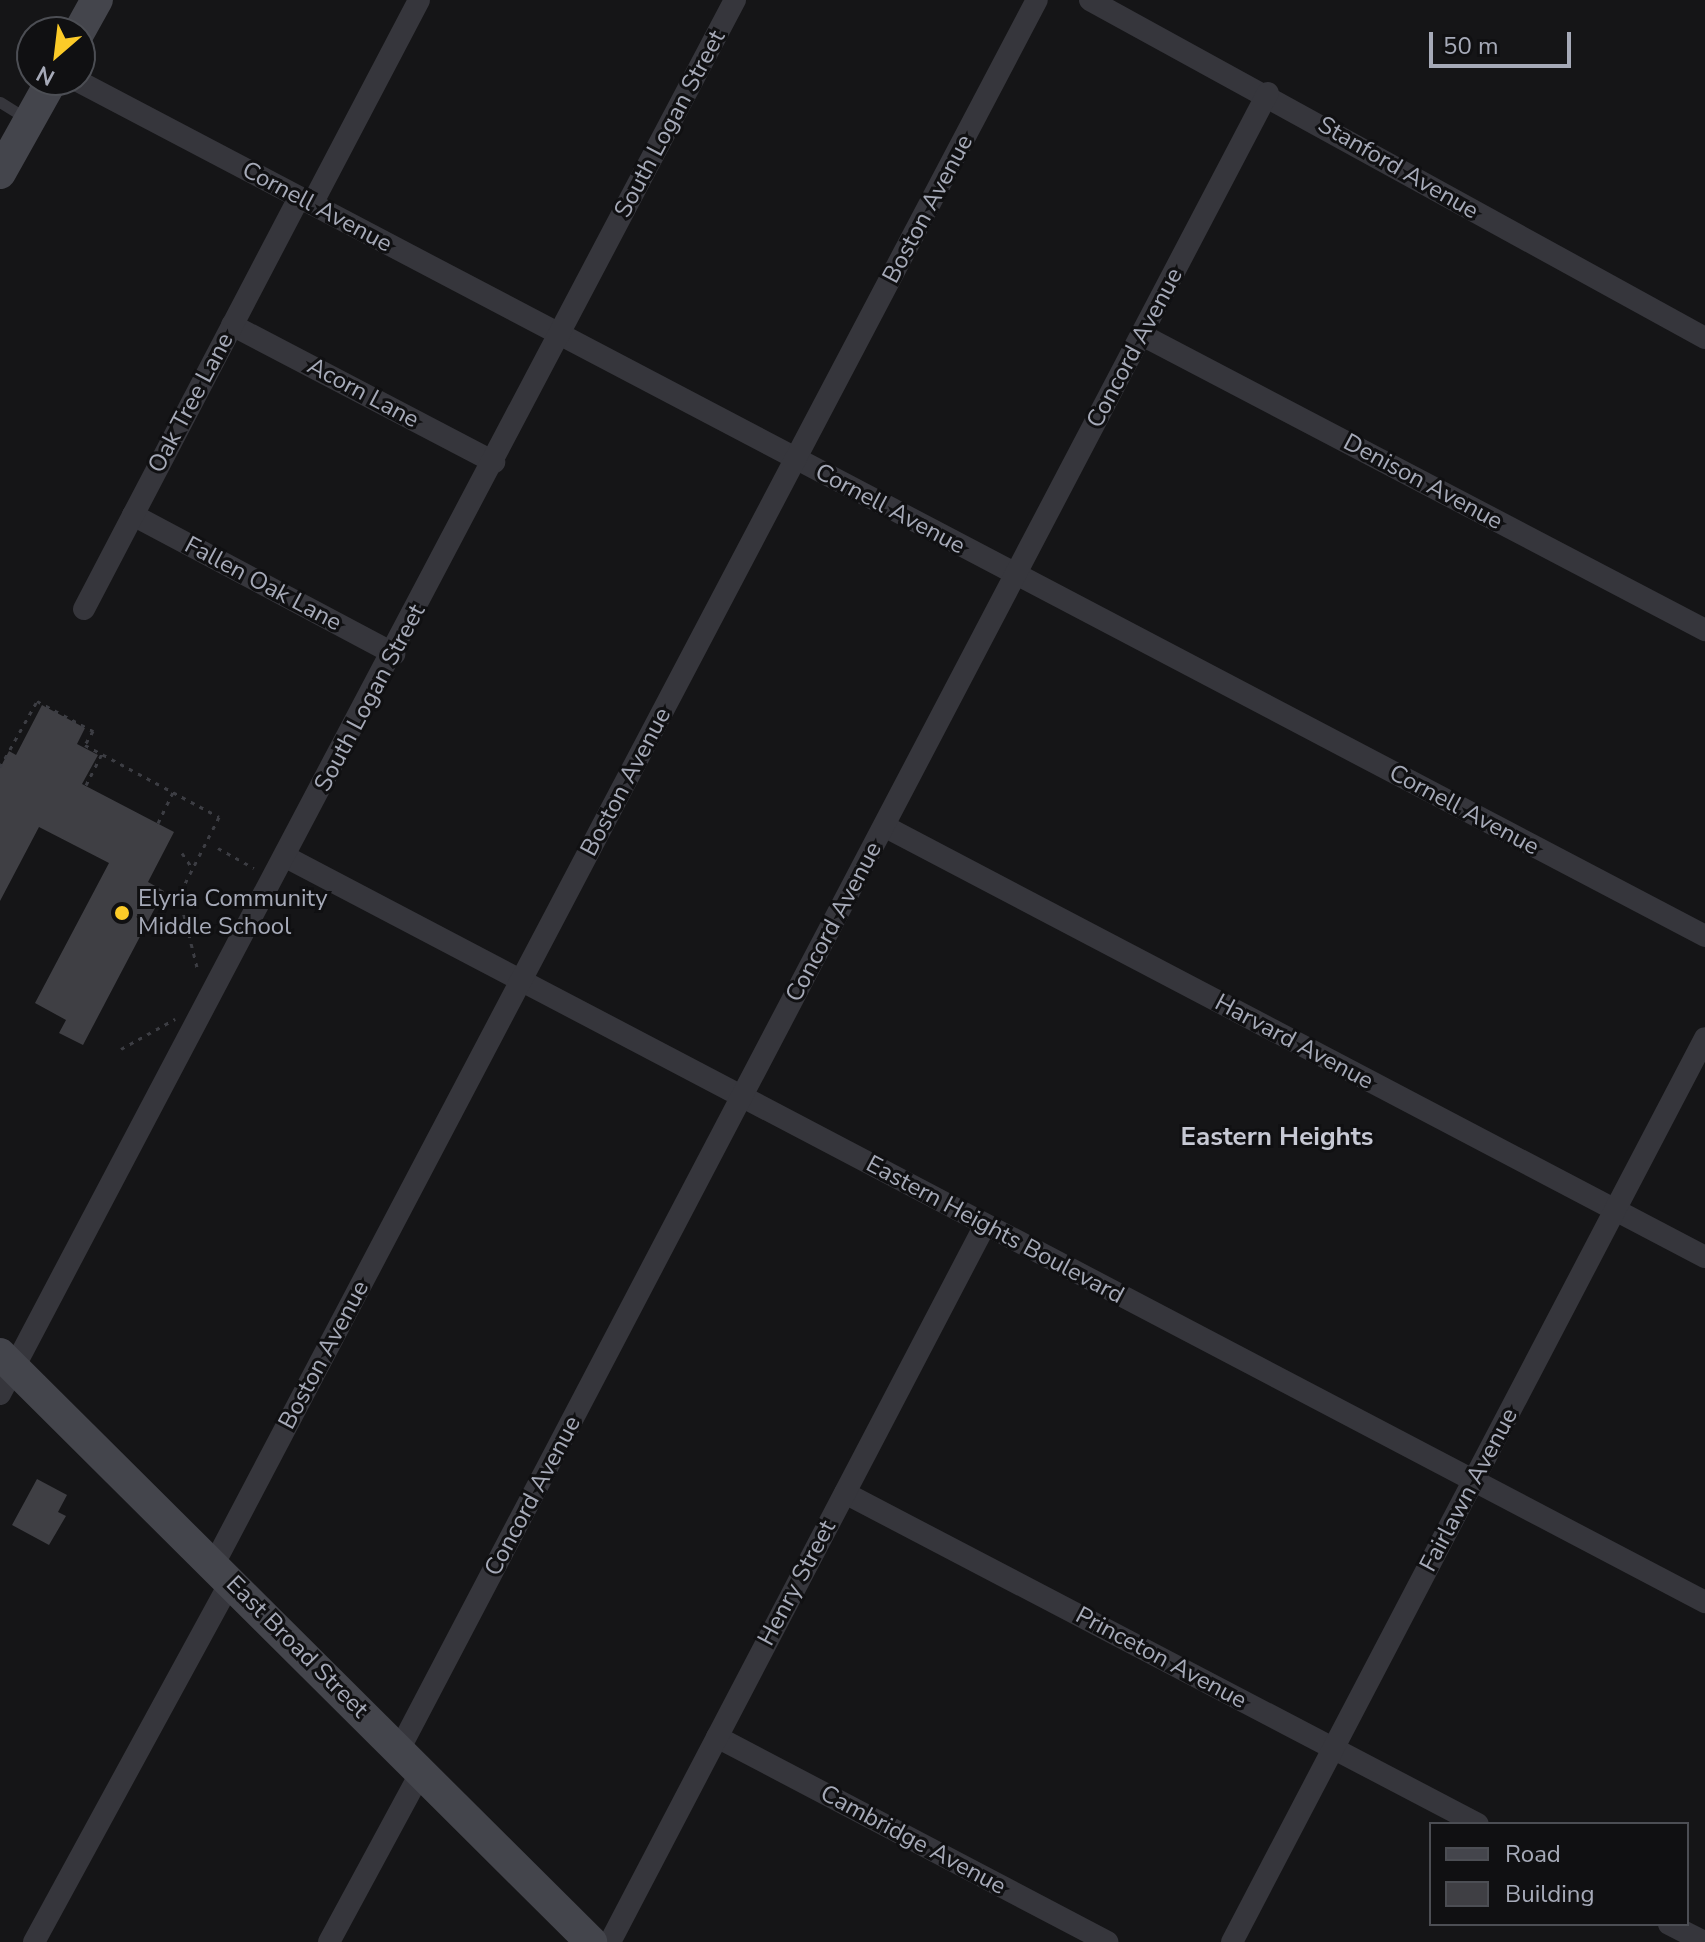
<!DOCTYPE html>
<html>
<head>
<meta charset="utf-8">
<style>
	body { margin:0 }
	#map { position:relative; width:1705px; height:1942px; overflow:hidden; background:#151517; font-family:"Nunito Sans",sans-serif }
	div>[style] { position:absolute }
	.building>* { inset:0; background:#3f3f44 }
	.path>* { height:3px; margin-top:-1.5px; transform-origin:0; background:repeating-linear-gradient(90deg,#3c3d43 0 4px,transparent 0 10px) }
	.lane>* { height:11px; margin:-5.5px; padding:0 5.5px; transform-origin:5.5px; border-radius:5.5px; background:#36363c }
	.street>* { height:22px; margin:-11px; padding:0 11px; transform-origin:11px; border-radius:11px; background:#36363c }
	.secondary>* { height:32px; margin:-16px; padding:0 16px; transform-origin:16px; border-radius:16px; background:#44454c }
	.dots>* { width:22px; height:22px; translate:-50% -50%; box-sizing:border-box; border:4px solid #101012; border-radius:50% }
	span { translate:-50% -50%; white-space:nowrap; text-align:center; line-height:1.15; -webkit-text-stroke:6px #101012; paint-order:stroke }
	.street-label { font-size:24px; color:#a6aab8 }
	.poi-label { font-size:24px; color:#a6aab8 }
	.left { translate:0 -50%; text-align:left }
	.neighbourhood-label { font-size:26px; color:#c7c9d4; font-weight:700 }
	.legend { position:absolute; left:1429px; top:1822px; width:260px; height:104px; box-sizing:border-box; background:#101012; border:2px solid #4c4e54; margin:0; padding:10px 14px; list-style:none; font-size:24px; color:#a6aab8 }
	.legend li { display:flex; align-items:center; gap:16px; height:40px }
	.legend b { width:40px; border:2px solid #4c4e54 }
	.north { position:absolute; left:16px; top:16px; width:80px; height:80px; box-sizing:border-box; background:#101012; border:2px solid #4c4e54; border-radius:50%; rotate:208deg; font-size:22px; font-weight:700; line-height:32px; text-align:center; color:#a6aab8 }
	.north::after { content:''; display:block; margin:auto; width:28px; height:36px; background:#fccb28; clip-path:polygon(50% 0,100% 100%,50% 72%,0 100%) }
	.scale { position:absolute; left:1429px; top:32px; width:142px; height:36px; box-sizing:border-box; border:4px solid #a6aab8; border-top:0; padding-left:10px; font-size:24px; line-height:28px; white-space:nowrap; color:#a6aab8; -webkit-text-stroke:6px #101012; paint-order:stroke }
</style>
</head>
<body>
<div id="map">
	<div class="building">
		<div style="clip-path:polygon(42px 705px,85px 728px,77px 744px,98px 755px,82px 784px,174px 832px,148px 882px,164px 891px,83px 1045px,59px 1033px,66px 1020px,35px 1003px,109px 863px,39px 827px,0 901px,0 768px,9px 751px,16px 755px)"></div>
		<div style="clip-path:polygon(37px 1479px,67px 1495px,58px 1512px,66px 1516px,49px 1545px,12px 1525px)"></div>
	</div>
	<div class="path">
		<div style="left:0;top:767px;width:76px;rotate:-60.7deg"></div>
		<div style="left:37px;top:701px;width:64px;rotate:28.2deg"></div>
		<div style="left:93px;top:731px;width:16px;rotate:120deg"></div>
		<div style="left:85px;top:745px;width:152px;rotate:28.2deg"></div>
		<div style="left:219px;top:817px;width:88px;rotate:117.1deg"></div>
		<div style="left:179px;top:895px;width:78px;rotate:76deg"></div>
		<div style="left:86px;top:785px;width:35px;rotate:-63deg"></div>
		<div style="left:158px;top:823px;width:34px;rotate:-64deg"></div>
		<div style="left:218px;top:848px;width:41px;rotate:29.1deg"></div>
		<div style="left:182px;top:853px;width:18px;rotate:56deg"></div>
		<div style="left:121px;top:1049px;width:62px;rotate:-29.1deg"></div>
	</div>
	<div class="lane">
		<div style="left:0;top:102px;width:31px;rotate:32deg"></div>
	</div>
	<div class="street">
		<div style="left:1090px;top:0;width:702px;rotate:28.79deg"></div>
		<div style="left:76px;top:80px;width:1840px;rotate:27.72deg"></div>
		<div style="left:312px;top:204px;width:230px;rotate:-62.3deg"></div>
		<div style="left:232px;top:325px;width:296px;rotate:27.6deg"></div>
		<div style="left:1142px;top:335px;width:636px;rotate:27.65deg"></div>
		<div style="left:133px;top:515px;width:296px;rotate:28deg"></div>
		<div style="left:84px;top:609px;width:464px;rotate:-62.4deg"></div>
		<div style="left:884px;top:826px;width:927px;rotate:27.7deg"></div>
		<div style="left:286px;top:857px;width:1603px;rotate:27.7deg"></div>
		<div style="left:0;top:1394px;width:1576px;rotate:-62.2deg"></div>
		<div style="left:845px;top:1493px;width:714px;rotate:27.61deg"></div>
		<div style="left:214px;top:1564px;width:1767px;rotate:-62.25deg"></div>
		<div style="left:717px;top:1737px;width:441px;rotate:27.7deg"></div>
		<div style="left:399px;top:1750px;width:1871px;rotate:-62.33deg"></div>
		<div style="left:1669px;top:1924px;width:39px;rotate:27deg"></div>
		<div style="left:34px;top:1942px;width:411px;rotate:-61.4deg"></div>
		<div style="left:329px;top:1942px;width:193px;rotate:-61.6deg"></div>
		<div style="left:610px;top:1942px;width:809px;rotate:-62.39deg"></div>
		<div style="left:1232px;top:1942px;width:1020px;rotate:-62.38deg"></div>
	</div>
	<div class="secondary">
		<div style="left:79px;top:32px;width:37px;rotate:-61deg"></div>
		<div style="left:0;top:173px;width:107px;rotate:-60.8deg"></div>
		<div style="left:0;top:1354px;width:834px;rotate:44.85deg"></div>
	</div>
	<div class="dots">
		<div style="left:122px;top:913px;background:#fccb28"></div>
	</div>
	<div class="street-label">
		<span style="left:670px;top:124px;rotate:-62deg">South Logan Street</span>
		<span style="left:1398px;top:168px;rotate:30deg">Stanford Avenue</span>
		<span style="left:317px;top:207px;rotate:28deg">Cornell Avenue</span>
		<span style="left:928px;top:209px;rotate:-62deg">Boston Avenue</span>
		<span style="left:1135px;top:348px;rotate:-62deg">Concord Avenue</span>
		<span style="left:363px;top:393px;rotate:28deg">Acorn Lane</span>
		<span style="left:191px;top:403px;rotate:-62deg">Oak Tree Lane</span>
		<span style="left:1423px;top:482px;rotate:28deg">Denison Avenue</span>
		<span style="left:890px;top:509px;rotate:28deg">Cornell Avenue</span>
		<span style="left:263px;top:584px;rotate:28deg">Fallen Oak Lane</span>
		<span style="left:370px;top:698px;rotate:-62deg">South Logan Street</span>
		<span style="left:626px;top:782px;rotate:-62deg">Boston Avenue</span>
		<span style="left:1464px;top:810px;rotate:28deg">Cornell Avenue</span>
		<span style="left:834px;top:922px;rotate:-62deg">Concord Avenue</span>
		<span style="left:1294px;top:1042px;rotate:28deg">Harvard Avenue</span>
		<span style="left:995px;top:1230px;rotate:28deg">Eastern Heights Boulevard</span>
		<span style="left:324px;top:1355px;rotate:-62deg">Boston Avenue</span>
		<span style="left:1469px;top:1490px;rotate:-62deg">Fairlawn Avenue</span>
		<span style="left:533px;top:1496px;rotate:-62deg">Concord Avenue</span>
		<span style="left:797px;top:1583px;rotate:-62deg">Henry Street</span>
		<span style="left:297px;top:1647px;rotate:45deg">East Broad Street</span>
		<span style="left:1161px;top:1658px;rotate:28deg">Princeton Avenue</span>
		<span style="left:913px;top:1840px;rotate:28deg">Cambridge Avenue</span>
	</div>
	<div class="poi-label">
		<span class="left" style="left:138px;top:913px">Elyria Community<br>Middle School</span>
	</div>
	<div class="neighbourhood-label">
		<span style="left:1277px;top:1137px">Eastern Heights</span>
	</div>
	<ul class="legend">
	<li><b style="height:10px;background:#44454c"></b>Road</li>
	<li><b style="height:22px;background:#3f3f44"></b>Building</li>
	</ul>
	<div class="north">N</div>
	<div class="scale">50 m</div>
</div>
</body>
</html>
